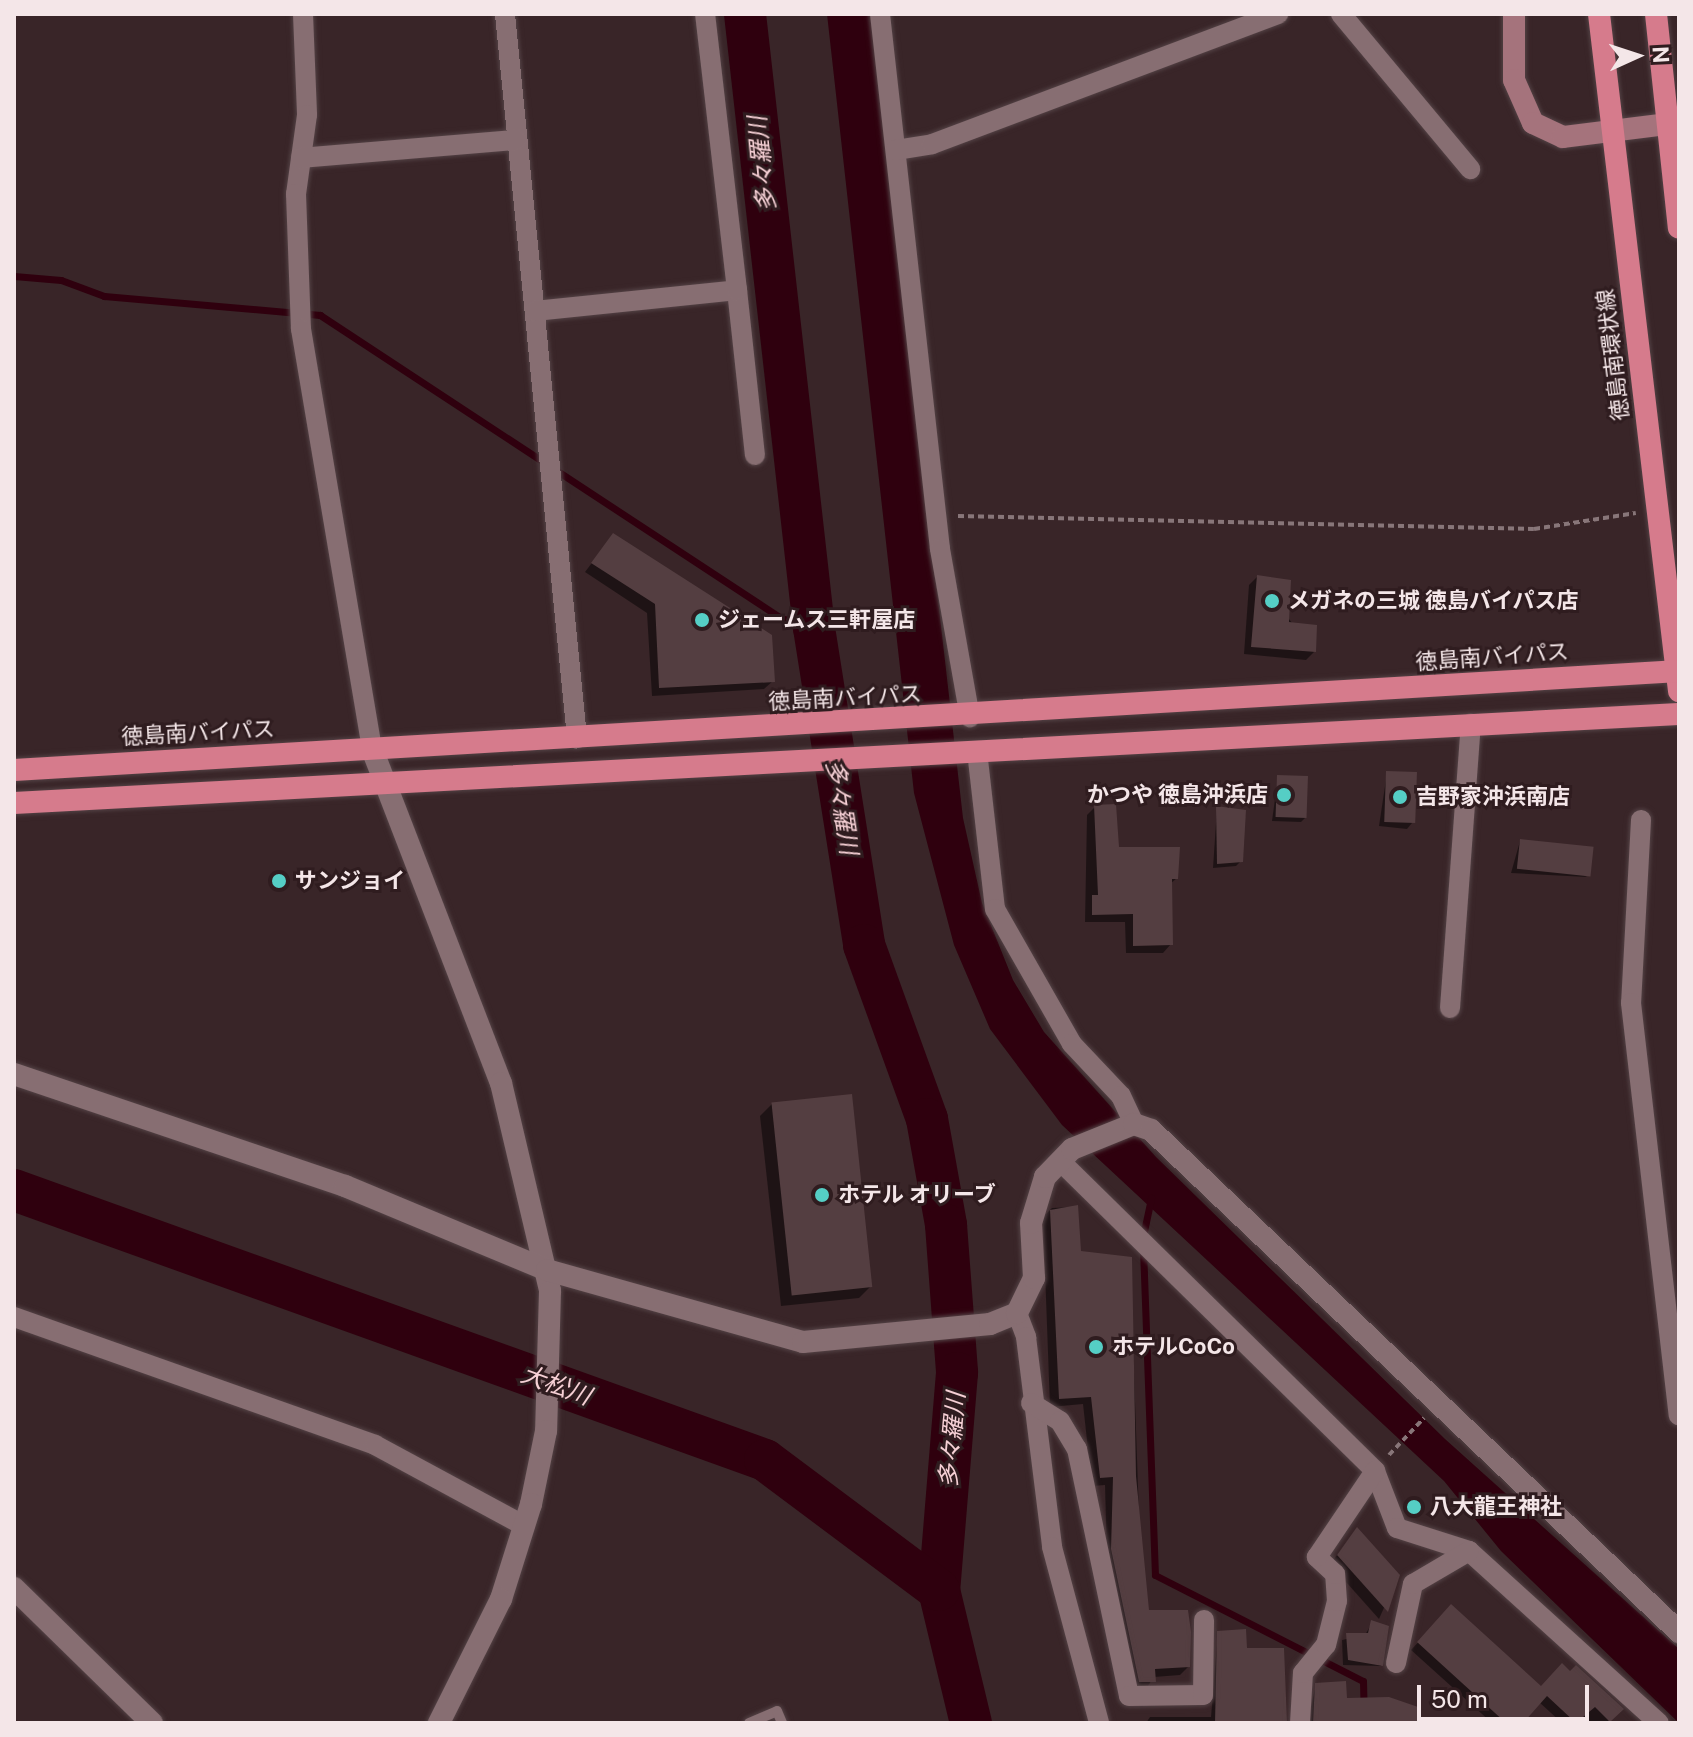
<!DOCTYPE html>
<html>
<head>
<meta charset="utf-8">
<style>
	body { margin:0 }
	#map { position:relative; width:1693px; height:1737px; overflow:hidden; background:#392528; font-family:"Public Sans","Noto Sans JP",sans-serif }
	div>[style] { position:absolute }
	.water>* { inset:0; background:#2f000e }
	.shadow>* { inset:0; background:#0007 }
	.stream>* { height:7px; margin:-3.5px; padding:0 3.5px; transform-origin:3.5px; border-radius:3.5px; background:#2f000e }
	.river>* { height:42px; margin:-21px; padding:0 21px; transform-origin:21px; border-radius:21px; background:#2f000e }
	.building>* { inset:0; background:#543e41; transform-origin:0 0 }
	.path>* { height:4px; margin-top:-2px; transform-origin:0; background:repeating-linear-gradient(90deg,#887679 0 6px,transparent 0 10px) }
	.roads { filter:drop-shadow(0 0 2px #534245) drop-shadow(0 0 2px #534245) }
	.service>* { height:10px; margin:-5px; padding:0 5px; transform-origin:5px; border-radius:5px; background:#876e72 }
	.minor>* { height:20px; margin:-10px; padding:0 10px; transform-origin:10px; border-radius:10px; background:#876e72 }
	.tertiary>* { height:22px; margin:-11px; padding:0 11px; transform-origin:11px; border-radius:11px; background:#876e72 }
	.secondary>* { height:22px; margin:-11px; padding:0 11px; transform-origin:11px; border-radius:11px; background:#a5737c }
	.trunk>* { height:22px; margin:-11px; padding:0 11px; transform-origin:11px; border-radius:11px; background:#d67b8c }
	.dots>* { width:22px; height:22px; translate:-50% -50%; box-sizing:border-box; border:4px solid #2f1c1f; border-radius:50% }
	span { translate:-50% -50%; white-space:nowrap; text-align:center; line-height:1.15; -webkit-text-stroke:6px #2f1c1f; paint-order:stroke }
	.street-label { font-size:22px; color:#f4e6e8 }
	.poi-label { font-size:22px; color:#f4e6e8; font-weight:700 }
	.left { translate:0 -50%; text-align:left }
	.right { translate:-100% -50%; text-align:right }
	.water-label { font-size:24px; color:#f6d0d5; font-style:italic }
	.frame { position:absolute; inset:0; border:16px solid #f4e6e8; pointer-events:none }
	.north { position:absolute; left:1597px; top:16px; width:80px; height:80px; -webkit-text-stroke:6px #2f1c1f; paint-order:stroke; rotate:87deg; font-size:22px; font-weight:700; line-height:32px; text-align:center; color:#f4e6e8 }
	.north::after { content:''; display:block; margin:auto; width:28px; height:36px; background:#f4e6e8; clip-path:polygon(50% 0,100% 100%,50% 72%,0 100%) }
	.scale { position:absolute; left:1417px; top:1685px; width:172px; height:36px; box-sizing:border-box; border:4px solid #f4e6e8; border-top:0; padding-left:10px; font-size:24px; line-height:28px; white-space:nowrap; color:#f4e6e8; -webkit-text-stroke:6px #2f1c1f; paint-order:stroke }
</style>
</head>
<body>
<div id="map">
	<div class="water">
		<div style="clip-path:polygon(827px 14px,871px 14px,963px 818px,982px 903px,1013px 980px,1044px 1032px,1156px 1157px,1445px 1439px,1679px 1649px,1679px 1723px,1501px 1551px,1444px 1481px,1062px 1125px,990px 1029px,954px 945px,914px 793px)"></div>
	</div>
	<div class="shadow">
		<div style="clip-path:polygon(613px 535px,773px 681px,764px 689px,652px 696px,647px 613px,585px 572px)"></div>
		<div style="clip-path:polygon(1257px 577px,1314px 652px,1306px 660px,1244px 654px,1249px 585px)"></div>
		<div style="clip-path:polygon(1387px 773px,1412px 823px,1407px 829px,1379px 826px)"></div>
		<div style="clip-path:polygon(1278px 777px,1306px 817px,1301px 822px,1272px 821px)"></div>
		<div style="clip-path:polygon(1095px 807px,1118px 849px,1177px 878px,1170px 884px,1171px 944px,1163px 953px,1126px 953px,1125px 922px,1085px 922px,1087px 815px)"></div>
		<div style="clip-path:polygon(1217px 808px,1241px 861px,1236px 866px,1213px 868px)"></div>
		<div style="clip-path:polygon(1520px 841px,1587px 877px,1511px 873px)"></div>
		<div style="clip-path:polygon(772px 1104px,871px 1286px,859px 1298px,781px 1306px,760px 1116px)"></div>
		<div style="clip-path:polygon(1076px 1207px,1080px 1253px,1130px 1258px,1141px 1572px,1148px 1614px,1188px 1667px,1180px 1675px,1154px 1677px,1145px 1690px,1131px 1690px,1107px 1558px,1105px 1485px,1092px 1486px,1083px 1404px,1050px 1407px,1043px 1217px,1052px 1208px)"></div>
		<div style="clip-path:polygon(1357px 1530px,1398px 1576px,1379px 1619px,1330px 1564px)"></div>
		<div style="clip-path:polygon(1451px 1607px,1541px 1688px,1621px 1709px,1606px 1723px,1562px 1723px,1539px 1702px,1520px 1723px,1492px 1723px,1411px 1650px)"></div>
		<div style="clip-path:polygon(1372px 1623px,1381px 1666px,1343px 1665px,1342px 1640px,1365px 1635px)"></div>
		<div style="clip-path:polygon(1218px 1632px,1245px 1650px,1285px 1723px,1146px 1723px,1150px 1717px,1211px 1717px)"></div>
		<div style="clip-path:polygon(1316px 1685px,1345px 1700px,1419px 1723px,1307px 1723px)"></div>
	</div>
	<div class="stream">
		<div style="left:14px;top:276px;width:47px;rotate:4.9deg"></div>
		<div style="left:61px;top:280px;width:46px;rotate:20.4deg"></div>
		<div style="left:104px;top:296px;width:217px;rotate:5deg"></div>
		<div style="left:320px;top:315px;width:552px;rotate:33.32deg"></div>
		<div style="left:781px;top:618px;width:34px;rotate:17deg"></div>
		<div style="left:1143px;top:1236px;width:39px;rotate:-78deg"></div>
		<div style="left:1143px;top:1248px;width:327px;rotate:87.9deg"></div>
		<div style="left:1155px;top:1575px;width:233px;rotate:27deg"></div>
		<div style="left:1363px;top:1681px;width:42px;rotate:88.6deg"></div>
	</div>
	<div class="river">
		<div style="left:745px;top:14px;width:618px;rotate:83.59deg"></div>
		<div style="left:814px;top:628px;width:321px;rotate:81deg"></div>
		<div style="left:864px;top:945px;width:185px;rotate:70.1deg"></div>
		<div style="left:927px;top:1119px;width:108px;rotate:79.8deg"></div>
		<div style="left:946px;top:1225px;width:148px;rotate:85.7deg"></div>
		<div style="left:957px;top:1373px;width:218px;rotate:94.7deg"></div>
		<div style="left:939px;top:1590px;width:137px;rotate:76.5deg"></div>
		<div style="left:14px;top:1190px;width:798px;rotate:19.77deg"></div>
		<div style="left:765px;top:1460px;width:217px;rotate:36.8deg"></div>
	</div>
	<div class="building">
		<div style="clip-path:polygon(613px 533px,772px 635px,775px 682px,659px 688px,655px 604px,591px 563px)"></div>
		<div style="clip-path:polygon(1257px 575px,1291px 580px,1289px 622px,1317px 625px,1316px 652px,1251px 647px)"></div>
		<div style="left:1386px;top:771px;width:31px;height:51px;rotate:2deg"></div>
		<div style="left:1277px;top:775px;width:31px;height:42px;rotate:2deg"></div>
		<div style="clip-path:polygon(1116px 804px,1119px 847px,1180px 847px,1178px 879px,1172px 879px,1173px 945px,1133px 946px,1133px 914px,1092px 915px,1092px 895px,1098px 895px,1094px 805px)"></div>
		<div style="clip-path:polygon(1216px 806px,1246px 810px,1243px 862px,1217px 864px)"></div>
		<div style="left:1520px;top:839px;width:74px;height:30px;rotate:6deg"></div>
		<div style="left:852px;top:1094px;width:194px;height:81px;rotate:84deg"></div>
		<div style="clip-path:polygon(1078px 1205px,1081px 1251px,1132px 1257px,1136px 1476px,1149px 1610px,1188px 1610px,1191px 1632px,1190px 1667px,1155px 1669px,1156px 1682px,1139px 1682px,1111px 1549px,1113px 1477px,1100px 1478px,1091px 1397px,1059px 1399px,1050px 1210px)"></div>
		<div style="clip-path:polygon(1357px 1527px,1400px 1575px,1388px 1612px,1337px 1555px)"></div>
		<div style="clip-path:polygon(1451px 1604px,1541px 1686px,1562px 1663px,1570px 1671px,1576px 1665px,1624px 1709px,1610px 1722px,1595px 1707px,1576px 1723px,1547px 1696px,1523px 1723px,1506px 1723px,1417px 1642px)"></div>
		<div style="clip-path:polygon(1371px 1620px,1389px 1626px,1383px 1666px,1348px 1660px,1346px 1633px,1368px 1633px)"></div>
		<div style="clip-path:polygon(1246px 1629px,1247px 1648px,1284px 1648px,1287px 1723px,1215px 1723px,1217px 1631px)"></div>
		<div style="clip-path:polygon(1346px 1681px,1347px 1698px,1389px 1697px,1421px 1708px,1421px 1723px,1313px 1723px,1315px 1683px)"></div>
	</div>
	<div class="path">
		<div style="left:958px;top:516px;width:576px;rotate:1.29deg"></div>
		<div style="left:1534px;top:529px;width:103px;rotate:-8.9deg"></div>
		<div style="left:1389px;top:1455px;width:51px;rotate:-46.6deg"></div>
	</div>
	<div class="roads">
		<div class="service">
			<div style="left:749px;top:1723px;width:30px;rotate:-23deg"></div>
			<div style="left:777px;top:1711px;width:13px;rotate:67deg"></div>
		</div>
		<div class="minor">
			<div style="left:303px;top:14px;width:101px;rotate:87.7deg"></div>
			<div style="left:307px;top:115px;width:80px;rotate:97.9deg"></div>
			<div style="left:296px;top:194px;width:135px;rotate:87.9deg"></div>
			<div style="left:301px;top:329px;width:426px;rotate:80.4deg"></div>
			<div style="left:505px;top:14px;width:728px;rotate:84.32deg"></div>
			<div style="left:880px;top:14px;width:538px;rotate:83.6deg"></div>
			<div style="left:940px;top:549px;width:171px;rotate:79.9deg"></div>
			<div style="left:1341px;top:14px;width:202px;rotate:50.2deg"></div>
			<div style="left:896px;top:150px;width:36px;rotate:-9deg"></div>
			<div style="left:932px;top:144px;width:370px;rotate:-20.6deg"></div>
			<div style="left:301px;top:158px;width:216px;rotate:-4.8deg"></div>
			<div style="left:737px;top:290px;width:166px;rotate:83.8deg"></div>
			<div style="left:535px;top:311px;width:203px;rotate:-5.9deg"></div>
			<div style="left:737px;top:290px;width:278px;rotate:-96.6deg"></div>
			<div style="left:977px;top:751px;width:159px;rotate:83.5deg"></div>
			<div style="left:995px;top:909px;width:155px;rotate:60.3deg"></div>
			<div style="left:1072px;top:1044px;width:71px;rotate:46.7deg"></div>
			<div style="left:1121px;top:1096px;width:31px;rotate:65deg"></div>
			<div style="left:1641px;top:820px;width:183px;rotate:93.1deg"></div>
			<div style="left:1631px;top:1003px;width:415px;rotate:83.4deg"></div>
			<div style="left:1450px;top:1008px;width:285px;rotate:-85.8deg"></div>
			<div style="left:1060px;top:1161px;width:442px;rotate:44.5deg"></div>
			<div style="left:1375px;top:1471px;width:61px;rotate:68.9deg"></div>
			<div style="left:1397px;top:1528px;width:76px;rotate:17.7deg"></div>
			<div style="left:1469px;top:1551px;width:256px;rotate:42.2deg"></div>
			<div style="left:1017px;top:1313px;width:26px;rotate:69deg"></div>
			<div style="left:1026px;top:1337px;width:212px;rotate:82.9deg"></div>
			<div style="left:1052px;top:1547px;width:182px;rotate:75deg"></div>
			<div style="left:14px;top:1317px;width:383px;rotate:19.5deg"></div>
			<div style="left:375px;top:1445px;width:170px;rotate:28.4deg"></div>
			<div style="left:1031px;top:1403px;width:34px;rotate:32deg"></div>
			<div style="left:1060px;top:1421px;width:33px;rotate:59deg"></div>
			<div style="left:1077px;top:1449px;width:252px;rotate:78.1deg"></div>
			<div style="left:1129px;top:1696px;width:74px;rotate:-0.8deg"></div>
			<div style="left:1203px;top:1695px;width:75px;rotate:-89.2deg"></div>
			<div style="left:1396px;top:1663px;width:81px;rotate:-77.9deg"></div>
			<div style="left:1413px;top:1584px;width:65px;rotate:-30.5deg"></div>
			<div style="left:1300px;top:1723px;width:50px;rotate:-86.6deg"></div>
			<div style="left:1303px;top:1673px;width:36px;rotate:-51deg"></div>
			<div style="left:1326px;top:1645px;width:45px;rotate:-76deg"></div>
			<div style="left:1337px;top:1601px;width:27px;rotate:-94deg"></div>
			<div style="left:1335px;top:1574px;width:25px;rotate:-137deg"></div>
			<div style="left:1317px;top:1557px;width:104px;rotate:-56deg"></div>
		</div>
		<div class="tertiary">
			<div style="left:372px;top:749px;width:358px;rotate:68.9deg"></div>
			<div style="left:501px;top:1083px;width:214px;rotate:76.7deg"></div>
			<div style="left:550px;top:1291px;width:140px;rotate:91.6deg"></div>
			<div style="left:546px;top:1431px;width:75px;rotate:101.6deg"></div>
			<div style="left:531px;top:1504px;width:100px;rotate:107.5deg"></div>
			<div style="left:501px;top:1599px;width:139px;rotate:116.6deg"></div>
			<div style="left:14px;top:1074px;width:349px;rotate:18.7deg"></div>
			<div style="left:345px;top:1186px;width:219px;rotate:22.6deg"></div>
			<div style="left:547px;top:1270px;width:266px;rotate:15.7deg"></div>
			<div style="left:803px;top:1342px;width:188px;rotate:-5.5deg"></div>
			<div style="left:990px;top:1324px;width:29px;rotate:-22deg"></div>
			<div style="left:1017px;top:1313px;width:39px;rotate:-64deg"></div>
			<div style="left:1034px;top:1278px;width:55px;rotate:-93.1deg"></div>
			<div style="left:1031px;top:1223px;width:48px;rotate:-73.1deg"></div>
			<div style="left:1045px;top:1177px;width:39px;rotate:-46deg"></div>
			<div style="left:1072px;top:1149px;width:67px;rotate:-22deg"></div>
			<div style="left:1134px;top:1124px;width:18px;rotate:19deg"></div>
			<div style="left:1151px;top:1130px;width:729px;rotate:43.55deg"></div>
			<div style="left:14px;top:1588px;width:193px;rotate:44.4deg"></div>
		</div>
		<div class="secondary">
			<div style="left:1514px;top:14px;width:66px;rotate:90deg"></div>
			<div style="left:1514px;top:80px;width:47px;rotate:66.2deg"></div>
			<div style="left:1533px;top:123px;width:33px;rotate:25deg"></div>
			<div style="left:1563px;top:137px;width:105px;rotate:-7.1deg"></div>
		</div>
		<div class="trunk">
			<div style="left:1599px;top:14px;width:682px;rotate:83.26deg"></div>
			<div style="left:1656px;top:14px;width:215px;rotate:83.9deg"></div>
			<div style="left:14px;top:770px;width:1668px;rotate:-3.4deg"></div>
			<div style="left:14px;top:803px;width:1667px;rotate:-3.06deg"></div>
		</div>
	</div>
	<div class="dots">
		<div style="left:1272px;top:601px;background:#55cec5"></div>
		<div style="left:702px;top:620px;background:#55cec5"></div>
		<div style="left:1284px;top:795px;background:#55cec5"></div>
		<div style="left:1400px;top:797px;background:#55cec5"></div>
		<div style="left:279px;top:881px;background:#55cec5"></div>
		<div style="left:822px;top:1195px;background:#55cec5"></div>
		<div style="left:1096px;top:1347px;background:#55cec5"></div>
		<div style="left:1414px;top:1507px;background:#55cec5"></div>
	</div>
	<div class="street-label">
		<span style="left:1613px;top:355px;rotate:-97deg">徳島南環状線</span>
		<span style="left:1492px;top:657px;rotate:-4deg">徳島南バイパス</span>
		<span style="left:845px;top:698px;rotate:-3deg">徳島南バイパス</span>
		<span style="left:198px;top:733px;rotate:-3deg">徳島南バイパス</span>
	</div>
	<div class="poi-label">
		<span class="left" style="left:1288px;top:601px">メガネの三城 徳島バイパス店</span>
		<span class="left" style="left:718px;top:620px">ジェームス三軒屋店</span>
		<span class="right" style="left:1268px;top:795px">かつや 徳島沖浜店</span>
		<span class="left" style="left:1416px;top:797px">吉野家沖浜南店</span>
		<span class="left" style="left:295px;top:881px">サンジョイ</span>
		<span class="left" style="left:838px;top:1195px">ホテル オリーブ</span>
		<span class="left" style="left:1112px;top:1347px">ホテルCoCo</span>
		<span class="left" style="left:1430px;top:1507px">八大龍王神社</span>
	</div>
	<div class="water-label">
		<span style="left:762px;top:164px;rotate:-96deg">多々羅川</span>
		<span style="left:842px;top:807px;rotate:81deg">多々羅川</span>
		<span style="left:556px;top:1385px;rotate:20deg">大松川</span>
		<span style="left:952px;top:1440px;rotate:-85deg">多々羅川</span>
	</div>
	<div class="frame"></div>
	<div class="north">N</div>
	<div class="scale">50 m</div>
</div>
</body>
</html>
